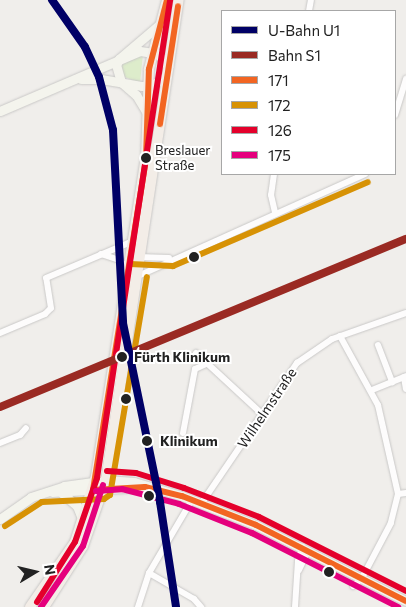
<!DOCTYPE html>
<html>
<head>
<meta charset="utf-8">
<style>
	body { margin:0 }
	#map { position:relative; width:406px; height:607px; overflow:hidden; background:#f0eeeb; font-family:Commissioner,sans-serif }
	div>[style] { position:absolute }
	.grass>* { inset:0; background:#ddeccb }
	.roads { filter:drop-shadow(0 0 1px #c9c8c7) drop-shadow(0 0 1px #c9c8c7) }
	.street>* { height:6px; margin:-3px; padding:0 3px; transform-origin:3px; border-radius:3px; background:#fdfcfc }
	.secondary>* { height:9px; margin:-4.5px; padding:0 4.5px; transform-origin:4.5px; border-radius:4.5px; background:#f4f4ed }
	.primary>* { height:10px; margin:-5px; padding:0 5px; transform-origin:5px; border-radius:5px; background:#f3ede7 }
	.bus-1>* { height:6px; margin:-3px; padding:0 3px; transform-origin:3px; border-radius:3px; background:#f26522 }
	.bus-2>* { height:6px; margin:-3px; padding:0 3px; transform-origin:3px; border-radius:3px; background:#d79205 }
	.bus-3>* { height:6px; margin:-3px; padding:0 3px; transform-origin:3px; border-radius:3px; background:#e4002b }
	.bus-4>* { height:6px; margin:-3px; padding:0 3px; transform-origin:3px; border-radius:3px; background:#e5007d }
	.rail-1>* { height:8px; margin:-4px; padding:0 4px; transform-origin:4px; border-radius:4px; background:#9a2a23 }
	.metro-1>* { height:8px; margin:-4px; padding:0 4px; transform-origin:4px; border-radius:4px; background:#006 }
	.dots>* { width:14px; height:14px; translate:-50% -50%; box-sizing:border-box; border:2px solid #fff; border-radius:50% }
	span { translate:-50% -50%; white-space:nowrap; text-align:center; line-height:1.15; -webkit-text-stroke:4px #fff; paint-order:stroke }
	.bus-label { font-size:13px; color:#222 }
	.left { translate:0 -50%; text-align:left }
	.stop-label { font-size:14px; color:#222; font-weight:700 }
	.street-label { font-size:14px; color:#222 }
	.legend { position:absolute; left:221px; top:10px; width:175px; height:165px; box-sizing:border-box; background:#fff; border:1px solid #a7a7a7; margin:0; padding:6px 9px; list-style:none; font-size:15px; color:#222 }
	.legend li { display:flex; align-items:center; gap:10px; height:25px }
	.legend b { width:25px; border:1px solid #a7a7a7 }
	.north { position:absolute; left:10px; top:547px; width:50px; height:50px; -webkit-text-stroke:4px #fff; paint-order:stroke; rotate:81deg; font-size:14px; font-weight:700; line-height:20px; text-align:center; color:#222 }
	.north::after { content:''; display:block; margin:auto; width:18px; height:22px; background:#222; clip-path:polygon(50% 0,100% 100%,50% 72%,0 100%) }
</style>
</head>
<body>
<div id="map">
	<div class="grass">
		<div style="clip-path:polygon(143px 54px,140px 83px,122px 76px,120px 64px)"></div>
	</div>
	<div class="roads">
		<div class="street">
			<div style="left:309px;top:11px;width:11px;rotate:-80deg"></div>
			<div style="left:395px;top:115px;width:38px;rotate:-73deg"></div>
			<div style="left:274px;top:174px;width:21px;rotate:98deg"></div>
			<div style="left:271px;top:195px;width:18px;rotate:77deg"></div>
			<div style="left:101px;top:254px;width:19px;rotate:18deg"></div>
			<div style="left:119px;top:260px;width:13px;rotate:42deg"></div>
			<div style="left:137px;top:257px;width:32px;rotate:2deg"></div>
			<div style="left:138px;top:276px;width:249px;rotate:-24.2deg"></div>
			<div style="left:0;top:333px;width:49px;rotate:-22.9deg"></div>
			<div style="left:45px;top:314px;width:8px;rotate:-45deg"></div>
			<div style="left:51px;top:308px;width:30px;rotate:-99deg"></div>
			<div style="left:46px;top:278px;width:95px;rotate:-23deg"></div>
			<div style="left:340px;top:336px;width:79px;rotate:61.2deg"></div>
			<div style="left:378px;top:405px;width:91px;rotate:77.3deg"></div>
			<div style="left:398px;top:494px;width:30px;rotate:104deg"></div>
			<div style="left:391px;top:523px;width:62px;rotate:117.8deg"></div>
			<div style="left:362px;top:578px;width:12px;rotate:138deg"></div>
			<div style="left:378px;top:345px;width:40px;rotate:69deg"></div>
			<div style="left:196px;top:353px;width:88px;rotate:42.7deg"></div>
			<div style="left:404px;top:377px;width:12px;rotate:81deg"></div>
			<div style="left:372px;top:390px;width:37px;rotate:-22deg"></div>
			<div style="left:183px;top:433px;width:65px;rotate:-79.4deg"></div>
			<div style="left:195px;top:369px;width:12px;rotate:-24deg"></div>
			<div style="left:0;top:443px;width:22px;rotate:-22deg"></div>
			<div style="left:20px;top:435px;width:9px;rotate:-49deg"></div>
			<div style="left:398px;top:494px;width:8px;rotate:-7deg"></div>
			<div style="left:201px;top:504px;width:171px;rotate:-55.8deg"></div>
			<div style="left:297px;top:363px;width:42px;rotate:-34.4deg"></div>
			<div style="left:332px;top:339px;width:78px;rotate:-19.4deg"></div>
			<div style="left:299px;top:570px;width:21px;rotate:-65deg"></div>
			<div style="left:149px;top:573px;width:52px;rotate:30deg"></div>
			<div style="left:194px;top:599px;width:11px;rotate:49deg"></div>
			<div style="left:138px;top:607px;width:36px;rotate:-72deg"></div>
			<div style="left:149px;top:573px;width:85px;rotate:-59.5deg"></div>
			<div style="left:295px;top:607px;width:46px;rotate:-86.3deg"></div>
			<div style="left:298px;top:561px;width:15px;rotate:-74deg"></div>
		</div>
		<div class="secondary">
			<div style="left:81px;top:79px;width:20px"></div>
			<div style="left:101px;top:79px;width:42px;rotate:9.7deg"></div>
			<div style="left:142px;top:86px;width:10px;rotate:-6deg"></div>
			<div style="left:152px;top:85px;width:17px;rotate:-31deg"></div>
			<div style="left:0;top:111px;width:152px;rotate:-23.2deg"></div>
			<div style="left:140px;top:51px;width:18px;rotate:9deg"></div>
			<div style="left:158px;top:54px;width:16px;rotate:50deg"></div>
			<div style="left:147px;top:113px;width:21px;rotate:-121deg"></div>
			<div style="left:136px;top:95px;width:20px;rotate:-139deg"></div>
			<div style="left:121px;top:82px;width:18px;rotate:-106deg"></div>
			<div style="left:116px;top:65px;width:7px;rotate:-63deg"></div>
			<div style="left:119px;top:59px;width:52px;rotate:-40.4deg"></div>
			<div style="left:52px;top:492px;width:92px;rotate:-3.1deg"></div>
			<div style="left:62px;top:493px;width:20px;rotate:41deg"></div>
			<div style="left:77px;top:506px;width:16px;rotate:68deg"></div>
			<div style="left:0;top:519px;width:38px;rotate:-35deg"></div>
			<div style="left:31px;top:497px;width:35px;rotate:-18deg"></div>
			<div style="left:64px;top:486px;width:42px;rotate:-8.1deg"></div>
			<div style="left:106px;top:480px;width:28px;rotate:4deg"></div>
			<div style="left:134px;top:482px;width:50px;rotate:16.3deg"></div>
			<div style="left:182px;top:496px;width:79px;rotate:21.4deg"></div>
			<div style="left:256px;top:525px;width:168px;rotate:26.9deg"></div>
		</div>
		<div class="primary">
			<div style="left:30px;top:607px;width:79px;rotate:-55.3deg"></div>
			<div style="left:75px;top:542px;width:69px;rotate:-72.3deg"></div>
			<div style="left:96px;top:476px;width:322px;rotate:-81.1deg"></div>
			<div style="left:146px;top:158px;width:89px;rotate:-88.1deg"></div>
			<div style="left:149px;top:69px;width:71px;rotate:-75.4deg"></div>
			<div style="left:44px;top:607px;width:72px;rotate:-57.4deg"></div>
			<div style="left:83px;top:546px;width:70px;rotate:-70.8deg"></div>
			<div style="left:106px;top:480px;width:486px;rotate:-81.4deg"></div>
		</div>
	</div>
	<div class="bus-1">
		<div style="left:160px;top:124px;width:119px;rotate:-81.3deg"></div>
		<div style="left:93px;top:490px;width:336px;rotate:-80.9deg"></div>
		<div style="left:146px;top:158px;width:89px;rotate:-88.1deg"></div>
		<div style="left:149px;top:69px;width:71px;rotate:-75.4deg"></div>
		<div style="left:93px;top:490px;width:52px;rotate:-3.3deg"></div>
		<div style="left:145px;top:487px;width:38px;rotate:14deg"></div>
		<div style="left:182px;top:496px;width:79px;rotate:21.4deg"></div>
		<div style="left:256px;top:525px;width:168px;rotate:26.9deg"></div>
	</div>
	<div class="bus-2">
		<div style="left:130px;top:264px;width:43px;rotate:2.7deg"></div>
		<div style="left:173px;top:266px;width:212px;rotate:-23.3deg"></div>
		<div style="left:5px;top:526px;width:44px;rotate:-33deg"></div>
		<div style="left:42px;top:502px;width:62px;rotate:-2.8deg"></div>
		<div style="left:104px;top:499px;width:7px;rotate:-34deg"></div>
		<div style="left:110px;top:495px;width:221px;rotate:-80.4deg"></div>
	</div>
	<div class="bus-3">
		<div style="left:107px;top:471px;width:29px;rotate:4deg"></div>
		<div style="left:136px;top:473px;width:50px;rotate:17.4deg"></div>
		<div style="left:184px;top:488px;width:80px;rotate:21.1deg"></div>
		<div style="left:259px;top:517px;width:165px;rotate:26.7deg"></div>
		<div style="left:37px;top:602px;width:71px;rotate:-57.7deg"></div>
		<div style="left:75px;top:542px;width:68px;rotate:-71deg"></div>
		<div style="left:97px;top:478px;width:484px;rotate:-81.3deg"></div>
	</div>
	<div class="bus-4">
		<div style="left:96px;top:491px;width:26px;rotate:-4deg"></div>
		<div style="left:122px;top:489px;width:59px;rotate:14.7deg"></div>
		<div style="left:179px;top:504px;width:79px;rotate:21.7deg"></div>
		<div style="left:252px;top:533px;width:164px;rotate:26.9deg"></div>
		<div style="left:41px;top:607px;width:74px;rotate:-55.5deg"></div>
		<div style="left:83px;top:546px;width:64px;rotate:-71.8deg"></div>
	</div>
	<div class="rail-1">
		<div style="left:0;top:407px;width:439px;rotate:-22.5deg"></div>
	</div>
	<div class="metro-1">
		<div style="left:52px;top:0;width:57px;rotate:54.9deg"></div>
		<div style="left:85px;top:47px;width:33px;rotate:65deg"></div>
		<div style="left:99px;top:77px;width:55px;rotate:75.2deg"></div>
		<div style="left:113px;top:130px;width:193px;rotate:87deg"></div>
		<div style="left:123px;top:323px;width:183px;rotate:78.3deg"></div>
		<div style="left:160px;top:502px;width:106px;rotate:81.3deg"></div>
	</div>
	<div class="dots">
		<div style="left:146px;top:158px;background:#222"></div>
		<div style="left:194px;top:257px;background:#222"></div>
		<div style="left:122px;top:357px;background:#222"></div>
		<div style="left:126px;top:399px;background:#222"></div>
		<div style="left:147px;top:441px;background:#222"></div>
		<div style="left:149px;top:496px;background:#222"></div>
		<div style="left:329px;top:572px;background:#222"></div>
	</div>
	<div class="bus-label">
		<span class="left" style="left:155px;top:158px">Breslauer<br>Straße</span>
	</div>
	<div class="stop-label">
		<span class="left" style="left:134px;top:357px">Fürth Klinikum</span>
		<span class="left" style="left:160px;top:441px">Klinikum</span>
	</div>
	<div class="street-label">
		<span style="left:267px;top:408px;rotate:-56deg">Wilhelmstraße</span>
	</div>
	<ul class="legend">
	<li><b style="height:6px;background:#006"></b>U-Bahn U1</li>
	<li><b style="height:6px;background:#9a2a23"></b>Bahn S1</li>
	<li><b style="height:6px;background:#f26522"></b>171</li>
	<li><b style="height:6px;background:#d79205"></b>172</li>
	<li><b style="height:6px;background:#e4002b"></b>126</li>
	<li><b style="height:6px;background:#e5007d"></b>175</li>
	</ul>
	<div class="north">N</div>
</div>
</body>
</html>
